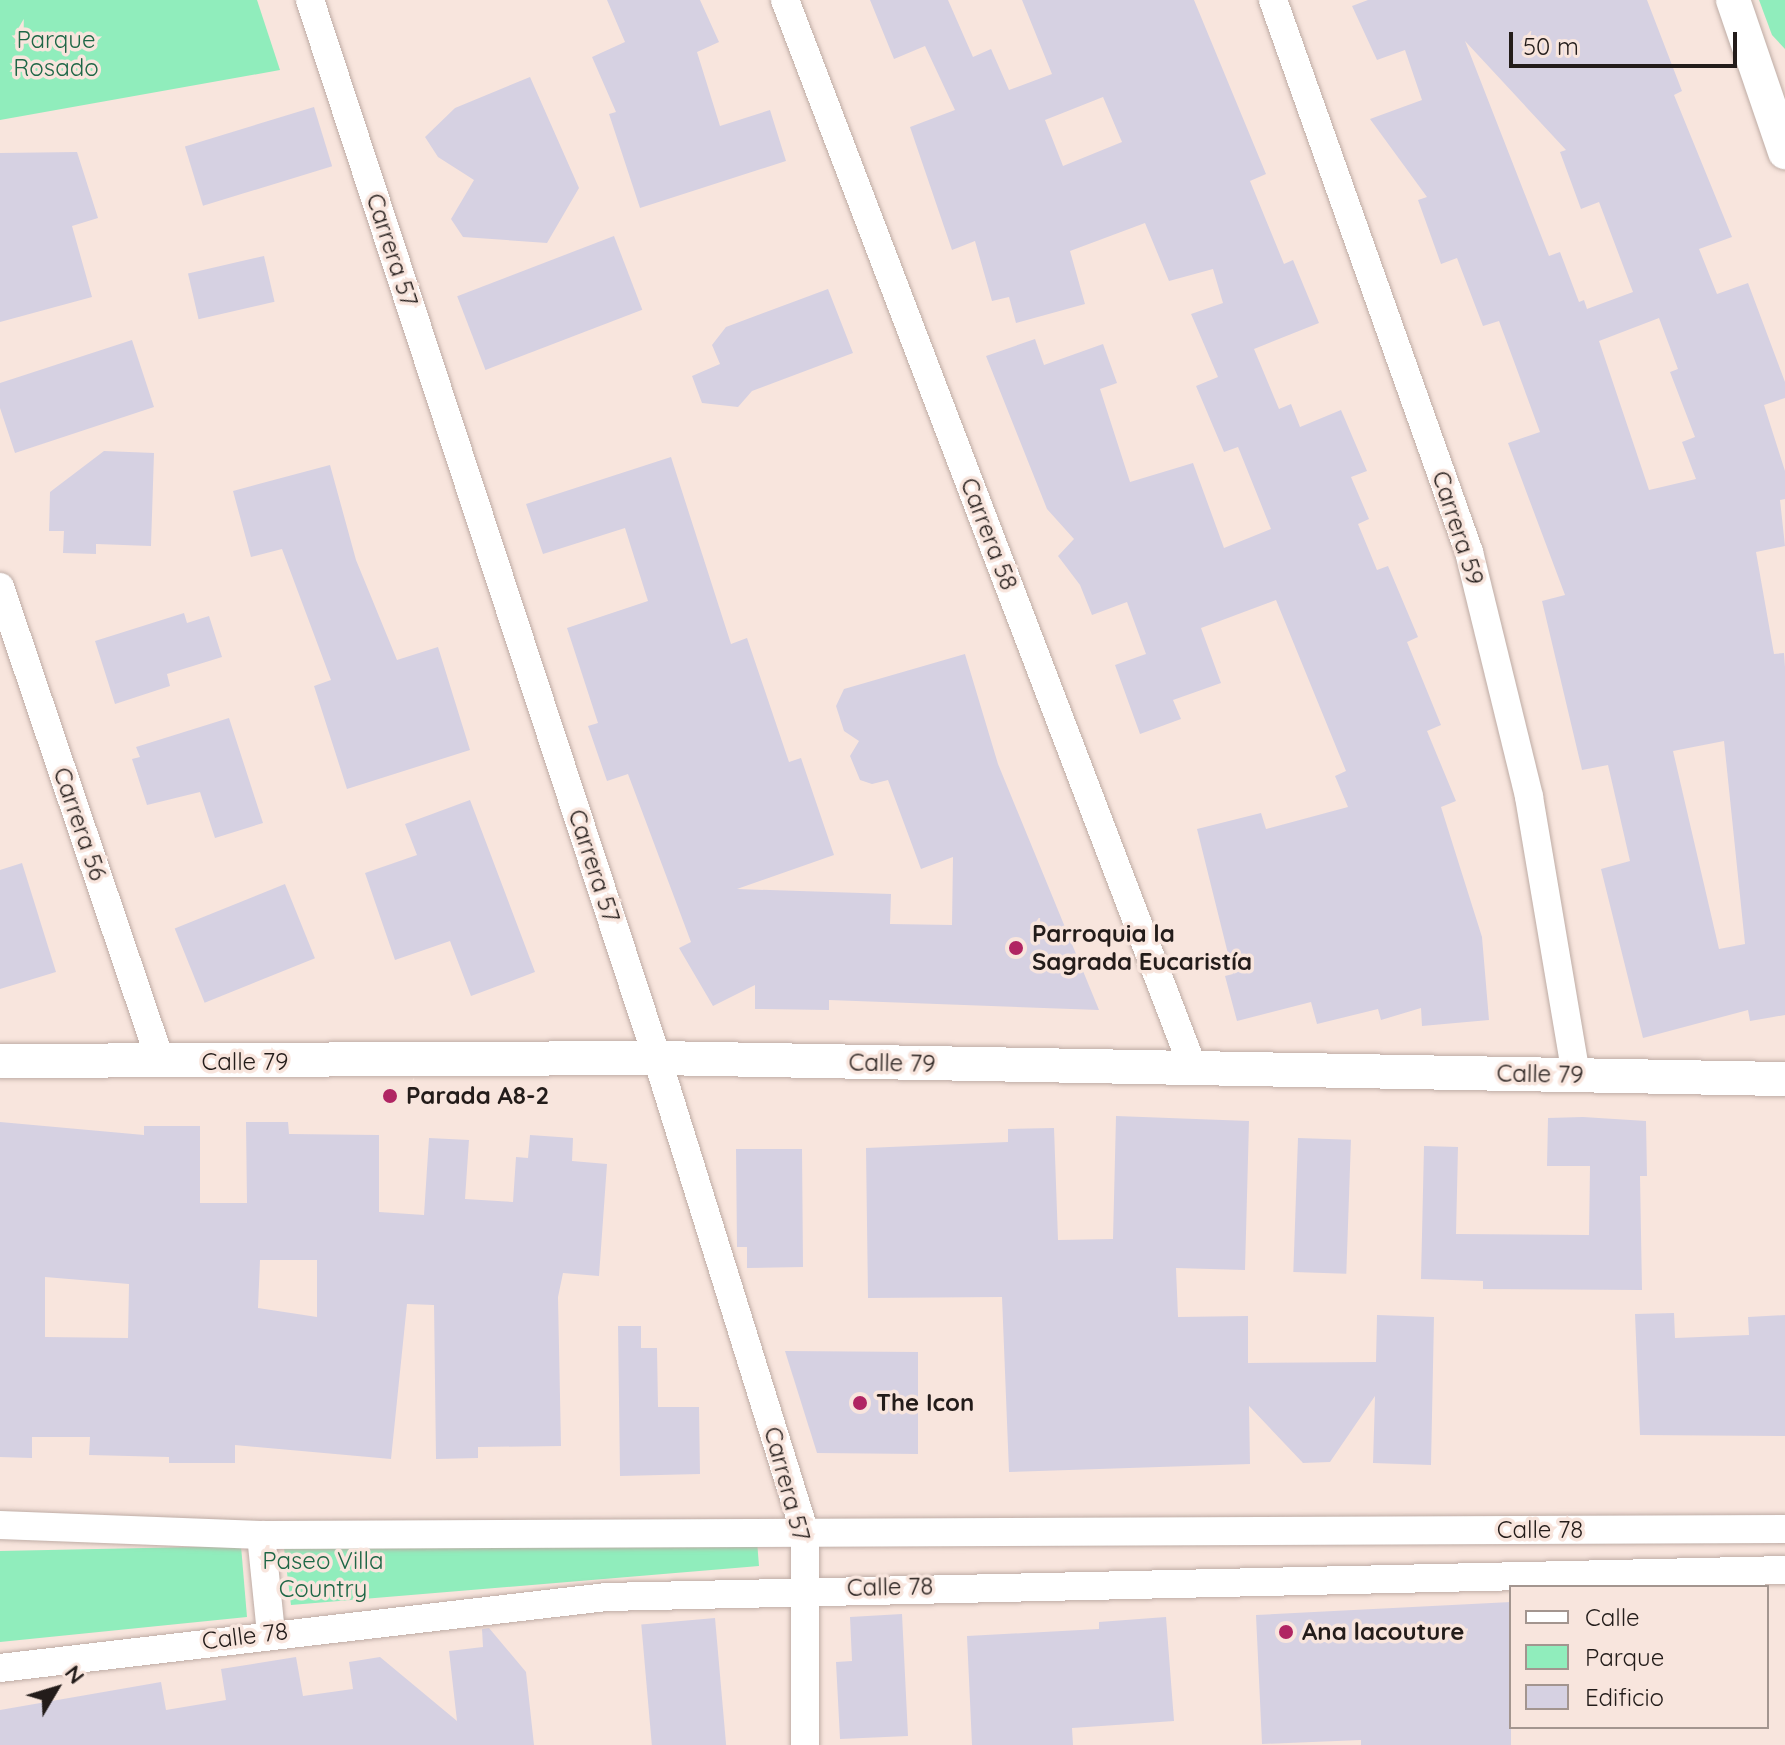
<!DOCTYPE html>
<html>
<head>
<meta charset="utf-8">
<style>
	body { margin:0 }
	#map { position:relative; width:1785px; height:1745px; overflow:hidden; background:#f8e5dd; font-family:Quicksand,sans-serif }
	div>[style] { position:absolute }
	.green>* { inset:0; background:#90edbc }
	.building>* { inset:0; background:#d6d1e2; transform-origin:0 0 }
	.roads { filter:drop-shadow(0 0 2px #beaca5) drop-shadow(0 0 2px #beaca5) }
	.minor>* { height:28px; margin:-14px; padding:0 14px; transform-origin:14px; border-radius:14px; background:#fff }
	.tertiary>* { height:34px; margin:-17px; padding:0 17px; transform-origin:17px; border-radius:17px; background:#fff }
	.dots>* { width:22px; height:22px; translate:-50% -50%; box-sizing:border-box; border:4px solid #f8e5dd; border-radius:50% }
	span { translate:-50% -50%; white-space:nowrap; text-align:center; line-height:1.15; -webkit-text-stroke:7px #f8e5dd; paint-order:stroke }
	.park-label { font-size:24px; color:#1e6746 }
	.street-label { font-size:24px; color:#231c1a }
	.poi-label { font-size:24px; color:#231c1a; font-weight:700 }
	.left { translate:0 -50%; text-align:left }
	.legend { position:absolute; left:1509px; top:1585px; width:260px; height:144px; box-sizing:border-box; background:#f8e5dd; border:2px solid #a3958f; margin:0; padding:10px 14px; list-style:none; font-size:24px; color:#231c1a }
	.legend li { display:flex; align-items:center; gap:16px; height:40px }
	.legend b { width:40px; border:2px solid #a3958f }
	.north { position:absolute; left:16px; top:1649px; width:80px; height:80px; -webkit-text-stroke:6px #f8e5dd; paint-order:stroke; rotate:52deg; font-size:22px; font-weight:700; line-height:32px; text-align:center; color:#231c1a }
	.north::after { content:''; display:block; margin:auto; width:28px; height:36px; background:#231c1a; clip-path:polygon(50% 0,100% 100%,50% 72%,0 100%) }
	.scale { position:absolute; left:1509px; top:32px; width:228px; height:36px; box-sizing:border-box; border:4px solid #231c1a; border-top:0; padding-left:10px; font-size:24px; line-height:28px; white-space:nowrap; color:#231c1a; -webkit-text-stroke:6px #f8e5dd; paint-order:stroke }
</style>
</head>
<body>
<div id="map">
	<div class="green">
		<div style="clip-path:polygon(0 0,257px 0,280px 70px,0 120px)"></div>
		<div style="clip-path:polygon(1759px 0,1785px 0,1785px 49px,1772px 35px)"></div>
		<div style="clip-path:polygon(757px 1541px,759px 1566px,291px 1605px,284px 1548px)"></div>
		<div style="clip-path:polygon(241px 1546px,247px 1617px,0 1642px,0 1551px)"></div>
	</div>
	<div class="building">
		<div style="clip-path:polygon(607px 0,700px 0,719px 42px,697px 52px,720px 126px,770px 110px,786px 161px,640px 208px,609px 114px,616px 112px,592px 57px,625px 42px)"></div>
		<div style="clip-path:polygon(evenodd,870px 0,948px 0,973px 57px,991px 49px,1009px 90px,1052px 74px,1022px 0,1194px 0,1266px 174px,1250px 181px,1284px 264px,1293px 260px,1319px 323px,1254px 349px,1279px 409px,1291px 404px,1300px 427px,1341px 410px,1367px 471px,1351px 477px,1369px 519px,1358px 524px,1377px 570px,1388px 566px,1418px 637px,1407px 642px,1441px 725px,1427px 731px,1456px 801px,1441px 807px,1482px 937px,1489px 1020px,1422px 1026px,1421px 1008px,1381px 1020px,1378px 1009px,1317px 1024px,1311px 1002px,1237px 1021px,1225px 976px,1233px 974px,1197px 829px,1261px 813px,1266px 829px,1348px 807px,1335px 776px,1346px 771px,1276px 600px,1201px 628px,1221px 683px,1173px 700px,1181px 719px,1140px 734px,1115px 665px,1146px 654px,1127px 602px,1092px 615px,1080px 585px,1058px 556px,1074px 539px,1047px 509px,986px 356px,1035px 339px,1044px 365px,1103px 344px,1117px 383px,1100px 389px,1130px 482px,1193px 463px,1224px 548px,1271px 529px,1238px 447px,1224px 452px,1196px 386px,1218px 377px,1191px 314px,1223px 303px,1213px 269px,1169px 281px,1145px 223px,1070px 251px,1085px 304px,1016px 323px,1009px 297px,992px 301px,975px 241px,952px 250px,910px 127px,955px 110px,925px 46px,894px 59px,870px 0,1103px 97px,1122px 142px,1063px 166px,1045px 120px,1103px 97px)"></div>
		<div style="clip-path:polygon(evenodd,1368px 0,1647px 0,1682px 91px,1674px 95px,1732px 237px,1699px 249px,1717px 294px,1748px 283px,1785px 382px,1785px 398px,1764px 405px,1785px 471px,1785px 499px,1780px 500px,1785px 546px,1756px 552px,1774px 654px,1784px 653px,1785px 667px,1785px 1015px,1750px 1021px,1748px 1010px,1643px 1038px,1601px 869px,1630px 861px,1608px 765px,1582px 770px,1542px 601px,1565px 595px,1508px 443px,1540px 432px,1499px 321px,1483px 326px,1457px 258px,1441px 264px,1418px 200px,1427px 197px,1370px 119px,1422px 100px,1405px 50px,1377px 60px,1352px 6px,1368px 0,1465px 41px,1566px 150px,1560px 152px,1581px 209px,1599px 202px,1633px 292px,1587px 309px,1584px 300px,1579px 302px,1560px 252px,1549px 256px,1465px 41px,1368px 0,1659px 318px,1678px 369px,1670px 372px,1695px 437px,1682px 442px,1696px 479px,1649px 490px,1599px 341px,1659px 318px,1368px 0,1724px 741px,1745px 944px,1719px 949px,1673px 751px,1724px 741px)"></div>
		<div style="clip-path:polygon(530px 77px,579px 188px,547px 243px,463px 237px,451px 219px,474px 180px,438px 157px,425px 137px,455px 108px)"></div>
		<div style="left:314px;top:107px;width:62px;height:135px;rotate:73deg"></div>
		<div style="clip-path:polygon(77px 152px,98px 218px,72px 226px,92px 297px,0 322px,0 153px)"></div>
		<div style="left:614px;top:236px;width:79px;height:168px;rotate:69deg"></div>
		<div style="left:264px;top:256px;width:47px;height:78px;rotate:77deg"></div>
		<div style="clip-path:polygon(828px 289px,853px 353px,752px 391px,738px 407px,702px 403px,692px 376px,720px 364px,712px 345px,726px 327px)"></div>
		<div style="clip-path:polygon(132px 340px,154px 407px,15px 453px,0 408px,0 383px)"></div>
		<div style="clip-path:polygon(104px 451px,154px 453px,151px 546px,96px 544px,96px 554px,63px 553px,64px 531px,49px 531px,50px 492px)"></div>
		<div style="clip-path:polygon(671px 457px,731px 644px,747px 638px,789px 762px,801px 758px,834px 855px,737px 889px,891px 894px,890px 924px,952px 925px,953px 857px,921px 869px,888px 780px,872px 784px,860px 780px,850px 756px,859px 741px,844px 731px,836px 706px,844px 689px,965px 654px,998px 764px,1099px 1010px,829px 1000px,829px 1010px,755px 1009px,755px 985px,713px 1006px,679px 948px,691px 942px,628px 774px,607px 781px,588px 726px,598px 723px,567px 628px,648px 601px,625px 528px,543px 554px,526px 504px)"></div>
		<div style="clip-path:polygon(330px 465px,356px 560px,397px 660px,438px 647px,470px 750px,347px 789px,314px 686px,331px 680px,282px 549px,251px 557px,233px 491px)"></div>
		<div style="clip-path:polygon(184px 613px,187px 623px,209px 616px,222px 657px,167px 674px,170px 686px,115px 704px,95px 641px)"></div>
		<div style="clip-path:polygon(229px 718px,263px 823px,215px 838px,200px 792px,147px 805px,132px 759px,140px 757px,136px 747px)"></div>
		<div style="clip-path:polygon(470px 800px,535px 972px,471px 996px,450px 941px,395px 960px,365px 873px,417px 855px,405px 824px)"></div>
		<div style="clip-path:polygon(22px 863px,56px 972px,0 989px,0 870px)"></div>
		<div style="left:285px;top:884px;width:80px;height:119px;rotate:68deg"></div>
		<div style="clip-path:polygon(1116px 1116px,1249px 1121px,1245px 1270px,1176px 1268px,1178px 1317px,1248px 1316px,1248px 1363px,1376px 1362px,1377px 1315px,1434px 1317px,1431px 1465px,1373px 1463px,1375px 1396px,1330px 1462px,1303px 1463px,1249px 1406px,1250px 1464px,1009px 1472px,1002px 1297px,868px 1298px,866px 1148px,1008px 1142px,1008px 1129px,1054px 1128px,1058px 1240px,1113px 1239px)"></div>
		<div style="clip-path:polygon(1583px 1117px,1646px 1121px,1647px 1176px,1640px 1176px,1642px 1290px,1483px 1289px,1483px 1281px,1421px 1279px,1424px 1146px,1458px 1147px,1456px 1234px,1589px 1235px,1590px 1166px,1547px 1166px,1548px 1118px)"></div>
		<div style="clip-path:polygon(evenodd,0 1122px,144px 1135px,144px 1126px,200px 1126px,200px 1203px,247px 1203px,246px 1122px,288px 1122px,289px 1134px,379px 1135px,379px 1212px,424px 1215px,429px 1138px,469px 1140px,465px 1199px,513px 1202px,516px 1157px,528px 1158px,530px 1135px,573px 1138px,572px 1161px,607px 1164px,599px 1276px,563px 1273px,558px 1297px,561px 1446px,478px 1447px,478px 1458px,436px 1459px,434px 1305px,407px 1304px,391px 1459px,235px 1445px,235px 1463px,169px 1463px,169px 1457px,89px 1455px,90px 1437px,32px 1437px,32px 1458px,0 1457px,0 1122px,260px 1260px,317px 1260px,317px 1317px,258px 1308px,260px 1260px,0 1122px,45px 1277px,129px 1284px,128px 1338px,45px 1337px,45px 1277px)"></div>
		<div style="left:1298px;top:1138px;width:53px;height:134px;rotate:2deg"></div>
		<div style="clip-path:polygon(736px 1149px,802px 1149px,803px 1267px,747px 1268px,747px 1247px,737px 1247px)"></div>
		<div style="clip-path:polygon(1674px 1313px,1675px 1338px,1749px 1335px,1748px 1317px,1785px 1315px,1785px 1436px,1640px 1435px,1635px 1314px)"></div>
		<div style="clip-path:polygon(618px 1326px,641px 1326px,641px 1348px,657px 1348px,658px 1407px,699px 1407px,700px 1474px,620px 1476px)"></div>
		<div style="clip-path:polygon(785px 1351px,918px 1352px,918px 1454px,817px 1453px)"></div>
		<div style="clip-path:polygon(1511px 1602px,1511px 1745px,1361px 1745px,1361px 1740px,1262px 1744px,1256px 1615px)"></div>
		<div style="clip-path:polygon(902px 1614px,908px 1736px,840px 1739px,836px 1662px,852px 1661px,850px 1617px)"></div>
		<div style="clip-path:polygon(1166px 1617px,1174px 1721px,1072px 1728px,1073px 1745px,972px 1745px,967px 1636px,1099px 1629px,1099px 1622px)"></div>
		<div style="left:715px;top:1618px;width:128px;height:74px;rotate:85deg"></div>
		<div style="clip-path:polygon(489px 1628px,526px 1672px,534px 1745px,0 1745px,0 1710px,161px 1682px,166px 1710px,226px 1700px,221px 1669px,296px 1657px,303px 1696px,353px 1689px,349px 1662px,380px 1657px,457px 1721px,449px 1651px,483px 1647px,482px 1629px)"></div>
	</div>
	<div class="roads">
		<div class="minor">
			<div style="left:310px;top:0;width:1113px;rotate:71.84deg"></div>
			<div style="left:657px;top:1058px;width:498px;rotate:72.7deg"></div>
			<div style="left:805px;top:1533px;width:212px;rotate:90deg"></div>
			<div style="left:785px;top:0;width:1143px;rotate:69.09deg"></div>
			<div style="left:1273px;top:0;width:586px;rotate:70.45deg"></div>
			<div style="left:1469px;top:552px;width:252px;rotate:76.2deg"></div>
			<div style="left:1529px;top:797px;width:282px;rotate:80.4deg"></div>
			<div style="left:0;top:587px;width:499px;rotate:71.3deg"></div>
			<div style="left:0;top:1525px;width:261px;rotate:2.2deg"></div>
			<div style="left:261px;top:1535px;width:1524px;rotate:-0.23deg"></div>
			<div style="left:261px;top:1535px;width:99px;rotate:84.2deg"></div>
			<div style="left:0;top:1668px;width:610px;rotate:-6.68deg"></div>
			<div style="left:606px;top:1597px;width:1179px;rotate:-1.31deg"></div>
		</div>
		<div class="tertiary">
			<div style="left:1733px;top:0;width:161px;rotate:71.1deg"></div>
			<div style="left:0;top:1061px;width:657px;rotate:-0.26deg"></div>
			<div style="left:657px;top:1058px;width:1128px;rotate:1.07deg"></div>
		</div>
	</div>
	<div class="dots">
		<div style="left:1016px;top:948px;background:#b02563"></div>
		<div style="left:390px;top:1096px;background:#b02563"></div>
		<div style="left:860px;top:1403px;background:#b02563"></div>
		<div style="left:1286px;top:1632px;background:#b02563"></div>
	</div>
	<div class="park-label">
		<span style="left:56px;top:54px">Parque<br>Rosado</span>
		<span style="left:323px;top:1575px">Paseo Villa<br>Country</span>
	</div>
	<div class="street-label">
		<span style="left:392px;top:250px;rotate:72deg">Carrera 57</span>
		<span style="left:1458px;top:528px;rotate:72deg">Carrera 59</span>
		<span style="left:989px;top:534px;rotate:69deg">Carrera 58</span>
		<span style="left:80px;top:824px;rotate:71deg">Carrera 56</span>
		<span style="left:594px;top:866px;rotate:72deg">Carrera 57</span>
		<span style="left:245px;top:1062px">Calle 79</span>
		<span style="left:892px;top:1063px;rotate:1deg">Calle 79</span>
		<span style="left:1540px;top:1074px;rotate:1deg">Calle 79</span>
		<span style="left:787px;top:1484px;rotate:75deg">Carrera 57</span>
		<span style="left:1540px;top:1530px">Calle 78</span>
		<span style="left:890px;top:1587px;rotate:-1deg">Calle 78</span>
		<span style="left:245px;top:1636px;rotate:-7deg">Calle 78</span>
	</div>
	<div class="poi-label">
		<span class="left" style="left:1032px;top:948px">Parroquia la<br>Sagrada Eucaristía</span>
		<span class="left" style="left:406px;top:1096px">Parada A8-2</span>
		<span class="left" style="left:876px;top:1403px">The Icon</span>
		<span class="left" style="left:1302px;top:1632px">Ana lacouture</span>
	</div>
	<ul class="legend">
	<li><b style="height:10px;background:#fff"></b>Calle</li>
	<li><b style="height:22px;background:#90edbc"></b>Parque</li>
	<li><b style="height:22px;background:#d6d1e2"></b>Edificio</li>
	</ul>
	<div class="north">N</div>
	<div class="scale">50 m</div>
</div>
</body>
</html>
